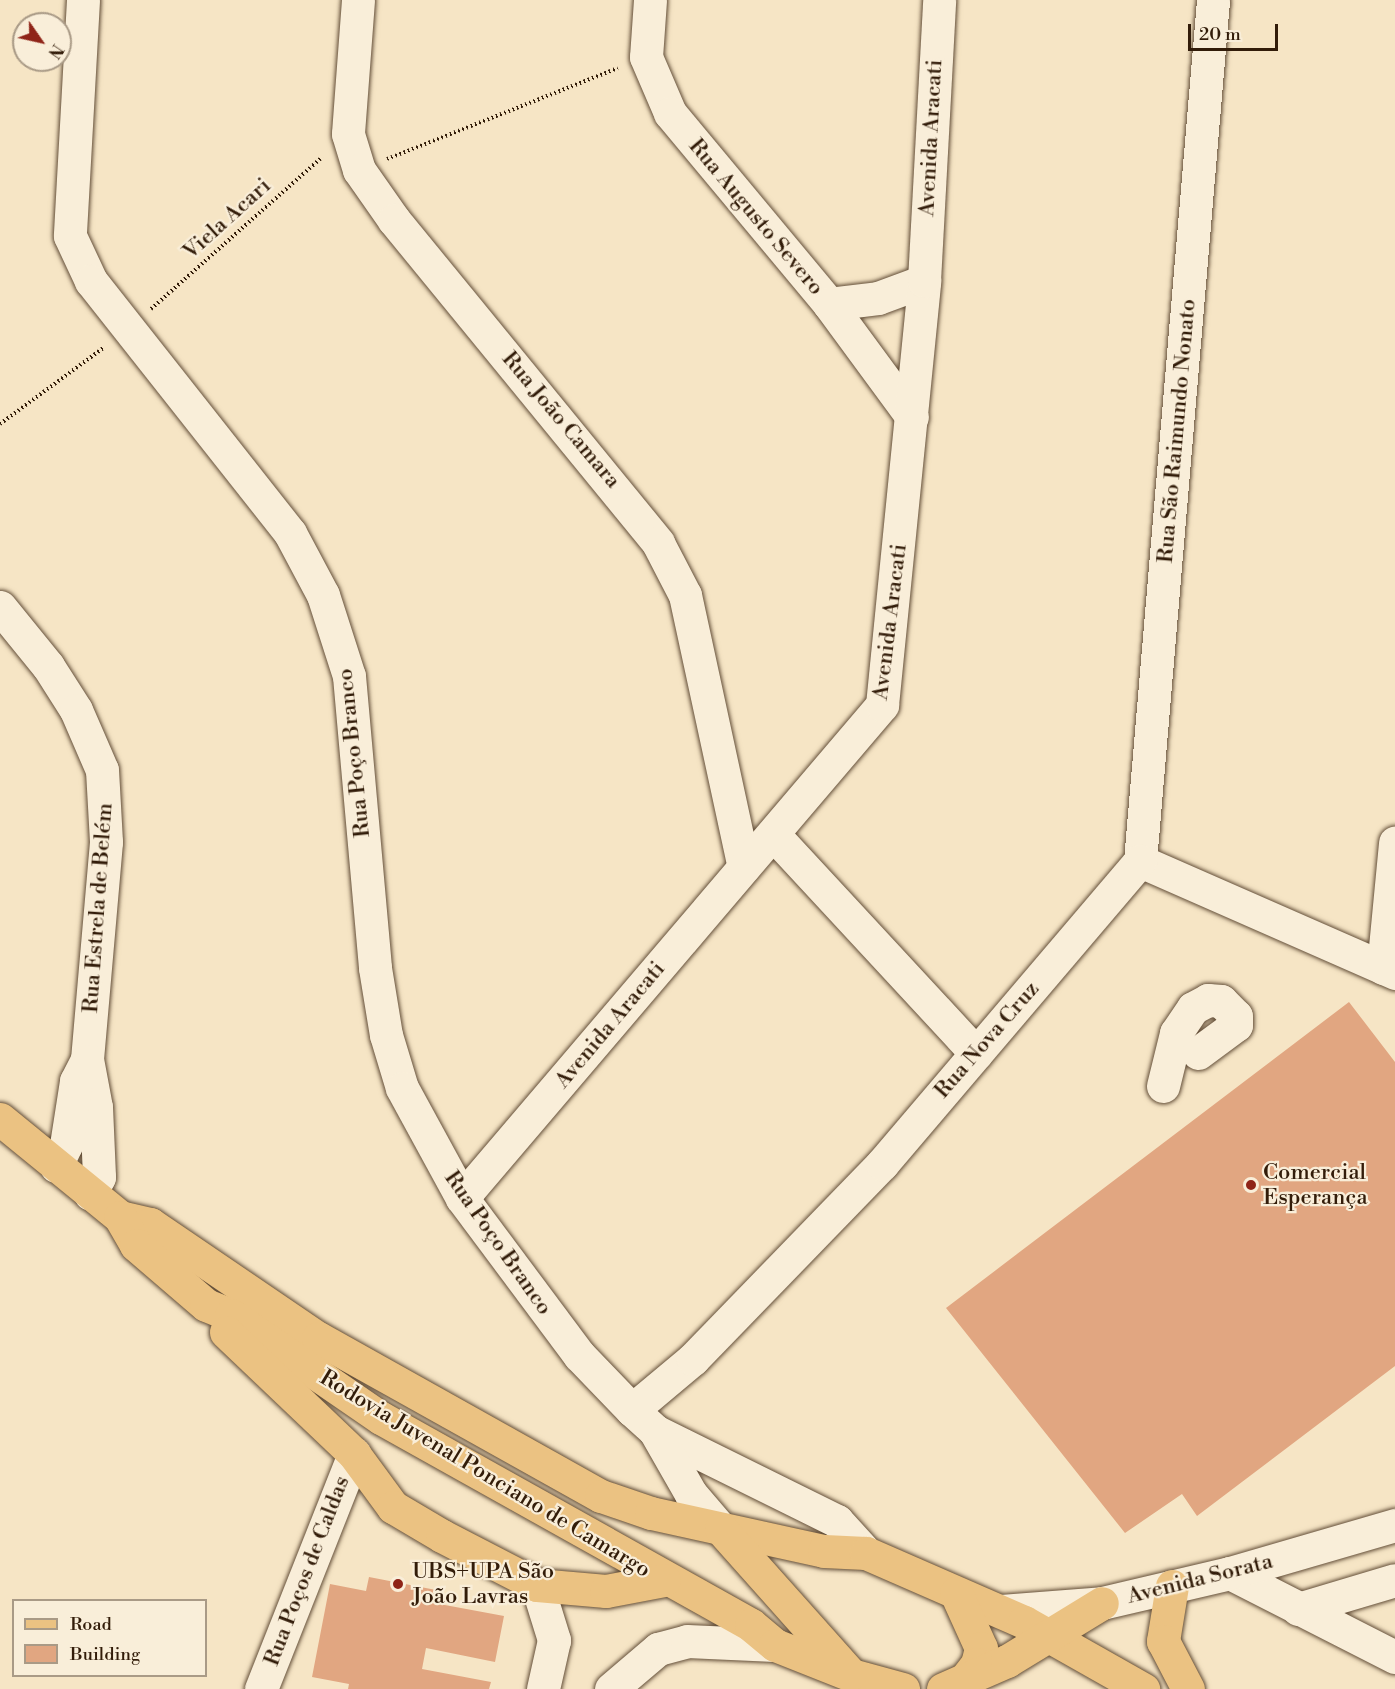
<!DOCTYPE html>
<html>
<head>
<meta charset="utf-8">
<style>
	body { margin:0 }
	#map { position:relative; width:1395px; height:1689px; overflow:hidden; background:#f6e5c5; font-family:"Libre Bodoni",serif }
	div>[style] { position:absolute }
	.building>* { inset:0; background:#e1a681 }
	.path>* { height:4px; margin-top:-2px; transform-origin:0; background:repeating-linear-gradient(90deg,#321c09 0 1.5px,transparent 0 4.5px) }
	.roads { filter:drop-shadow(0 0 2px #634e38) drop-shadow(0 0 2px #634e38) }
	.minor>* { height:33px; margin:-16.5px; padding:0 16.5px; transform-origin:16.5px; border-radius:16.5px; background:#f9eed9 }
	.major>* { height:33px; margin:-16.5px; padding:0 16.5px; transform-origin:16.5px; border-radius:16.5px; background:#ebc282 }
	.dots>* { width:16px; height:16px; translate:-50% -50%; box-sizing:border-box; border:3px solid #f9eed9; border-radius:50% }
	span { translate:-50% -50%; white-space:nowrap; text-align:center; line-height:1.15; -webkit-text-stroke:4.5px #f9eed9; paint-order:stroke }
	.street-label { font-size:22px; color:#321c09 }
	.poi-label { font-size:22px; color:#321c09 }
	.left { translate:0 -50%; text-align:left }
	.legend { position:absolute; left:12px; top:1599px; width:195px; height:78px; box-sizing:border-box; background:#f9eed9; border:2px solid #a99a86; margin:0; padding:8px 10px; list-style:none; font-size:18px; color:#321c09 }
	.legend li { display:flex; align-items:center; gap:12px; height:30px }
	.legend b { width:30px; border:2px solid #a99a86 }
	.north { position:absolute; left:12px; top:12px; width:60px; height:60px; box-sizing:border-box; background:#f9eed9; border:2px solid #a99a86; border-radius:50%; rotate:124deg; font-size:16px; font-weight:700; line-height:24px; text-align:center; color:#321c09 }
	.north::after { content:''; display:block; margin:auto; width:21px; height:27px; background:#8f2418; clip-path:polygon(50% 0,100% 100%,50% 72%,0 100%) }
	.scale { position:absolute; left:1188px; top:24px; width:90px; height:27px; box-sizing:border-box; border:3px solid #321c09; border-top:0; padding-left:8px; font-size:18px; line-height:21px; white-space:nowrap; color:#321c09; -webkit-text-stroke:4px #f9eed9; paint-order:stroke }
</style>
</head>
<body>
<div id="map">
	<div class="building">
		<div style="clip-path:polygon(1349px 1002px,1395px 1062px,1395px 1366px,1197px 1516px,1182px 1494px,1125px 1533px,946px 1308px)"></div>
		<div style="clip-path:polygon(369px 1577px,436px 1590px,434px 1603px,504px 1616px,495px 1662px,426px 1648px,422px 1669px,491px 1682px,489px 1689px,348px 1689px,349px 1684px,312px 1677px,330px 1584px,366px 1591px)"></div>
	</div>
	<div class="path">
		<div style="left:387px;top:159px;width:248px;rotate:-21.5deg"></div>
		<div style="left:151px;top:309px;width:229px;rotate:-41.6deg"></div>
		<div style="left:0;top:424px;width:128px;rotate:-36.4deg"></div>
	</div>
	<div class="roads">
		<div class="minor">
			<div style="left:83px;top:0;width:236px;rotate:93.2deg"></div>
			<div style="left:70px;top:236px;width:50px;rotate:65deg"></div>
			<div style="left:91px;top:281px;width:321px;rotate:51.7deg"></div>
			<div style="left:290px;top:533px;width:70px;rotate:62deg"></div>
			<div style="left:323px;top:595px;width:85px;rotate:72.2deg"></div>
			<div style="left:349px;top:676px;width:293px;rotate:84.9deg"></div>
			<div style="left:375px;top:968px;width:68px;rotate:80.7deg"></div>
			<div style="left:386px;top:1035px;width:55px;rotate:73.2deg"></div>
			<div style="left:402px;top:1088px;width:125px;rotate:61.4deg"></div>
			<div style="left:462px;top:1198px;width:196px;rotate:53.3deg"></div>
			<div style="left:579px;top:1355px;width:76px;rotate:46.1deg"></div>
			<div style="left:632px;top:1410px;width:31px;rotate:42deg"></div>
			<div style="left:655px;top:1431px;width:203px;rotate:26.3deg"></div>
			<div style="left:837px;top:1521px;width:43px;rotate:47.8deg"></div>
			<div style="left:358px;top:0;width:134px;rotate:94.3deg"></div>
			<div style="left:348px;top:134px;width:38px;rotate:73deg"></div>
			<div style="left:359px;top:170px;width:61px;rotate:55deg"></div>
			<div style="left:394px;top:220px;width:417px;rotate:50.7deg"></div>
			<div style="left:658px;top:543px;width:59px;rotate:62.6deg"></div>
			<div style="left:685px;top:595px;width:278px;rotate:77.8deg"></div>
			<div style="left:650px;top:0;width:57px;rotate:94deg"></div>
			<div style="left:646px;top:57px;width:61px;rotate:66.8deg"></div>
			<div style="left:670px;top:113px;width:249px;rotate:50.2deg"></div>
			<div style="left:829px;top:304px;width:140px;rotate:53.7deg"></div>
			<div style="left:829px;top:304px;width:49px;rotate:-7deg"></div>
			<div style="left:878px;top:298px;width:49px;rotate:-20.3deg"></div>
			<div style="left:0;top:607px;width:76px;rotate:50.9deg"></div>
			<div style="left:48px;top:666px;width:52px;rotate:57.5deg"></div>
			<div style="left:76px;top:710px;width:65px;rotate:66.6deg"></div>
			<div style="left:102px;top:770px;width:72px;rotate:86.8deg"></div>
			<div style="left:106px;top:842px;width:218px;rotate:95deg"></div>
			<div style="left:87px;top:1059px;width:49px;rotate:79.4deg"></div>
			<div style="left:96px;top:1107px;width:70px;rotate:87.5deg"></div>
			<div style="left:99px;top:1177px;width:19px;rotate:118deg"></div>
			<div style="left:773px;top:834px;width:299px;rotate:47.2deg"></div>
			<div style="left:1140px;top:861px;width:864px;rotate:-85.15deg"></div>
			<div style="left:1140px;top:861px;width:279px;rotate:23.7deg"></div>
			<div style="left:1383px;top:968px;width:126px;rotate:-84.5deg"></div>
			<div style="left:1163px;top:1086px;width:55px;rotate:-76.2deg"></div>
			<div style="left:1176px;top:1033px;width:30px;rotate:-56deg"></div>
			<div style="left:1193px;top:1008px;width:17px;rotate:-28deg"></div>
			<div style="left:1208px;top:1000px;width:13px;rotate:4deg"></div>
			<div style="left:1221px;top:1001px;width:21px;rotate:45deg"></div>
			<div style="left:1236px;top:1016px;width:9px;rotate:90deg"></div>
			<div style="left:1236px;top:1025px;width:47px;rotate:143.6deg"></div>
			<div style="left:56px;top:1166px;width:23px;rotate:-65deg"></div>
			<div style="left:66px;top:1145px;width:65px;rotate:-81.1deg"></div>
			<div style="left:76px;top:1081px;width:22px;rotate:-63deg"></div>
			<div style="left:462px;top:1198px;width:648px;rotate:-49.57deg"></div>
			<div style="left:882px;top:705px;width:426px;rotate:-84.3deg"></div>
			<div style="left:924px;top:281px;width:281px;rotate:-86.9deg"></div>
			<div style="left:632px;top:1410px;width:80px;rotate:-39.9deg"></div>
			<div style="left:693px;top:1359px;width:272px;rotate:-45.9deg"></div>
			<div style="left:882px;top:1164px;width:398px;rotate:-49.6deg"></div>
			<div style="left:655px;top:1431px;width:73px;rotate:60.3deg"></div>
			<div style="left:691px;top:1494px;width:46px;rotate:49.4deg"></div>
			<div style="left:1230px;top:1573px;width:185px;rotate:27deg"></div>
			<div style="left:537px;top:1585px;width:58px;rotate:72.8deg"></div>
			<div style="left:554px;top:1640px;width:50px;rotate:102.7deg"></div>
			<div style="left:1298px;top:1609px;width:101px;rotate:-16.6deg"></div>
			<div style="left:1001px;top:1611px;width:101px;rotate:-4.5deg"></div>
			<div style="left:1102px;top:1603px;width:131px;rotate:-13.2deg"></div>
			<div style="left:1230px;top:1573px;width:172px;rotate:-16.2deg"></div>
			<div style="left:261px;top:1689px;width:253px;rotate:-68.4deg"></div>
			<div style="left:611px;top:1689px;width:62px;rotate:-40.4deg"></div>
			<div style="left:658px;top:1649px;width:30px;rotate:-15deg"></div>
			<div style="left:687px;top:1641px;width:88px;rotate:2.6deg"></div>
		</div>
		<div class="major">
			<div style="left:0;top:1119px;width:155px;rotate:39.2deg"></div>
			<div style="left:120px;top:1217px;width:31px;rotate:13deg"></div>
			<div style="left:150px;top:1224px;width:203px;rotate:34.2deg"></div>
			<div style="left:318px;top:1338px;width:324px;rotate:29.2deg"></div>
			<div style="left:601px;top:1496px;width:53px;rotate:18.8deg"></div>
			<div style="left:651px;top:1513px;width:177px;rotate:12.4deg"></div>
			<div style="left:824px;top:1551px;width:42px;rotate:2.7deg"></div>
			<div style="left:866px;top:1553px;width:172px;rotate:23.6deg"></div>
			<div style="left:1024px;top:1622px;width:137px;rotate:29.4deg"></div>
			<div style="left:120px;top:1217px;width:32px;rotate:60deg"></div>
			<div style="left:136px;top:1245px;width:92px;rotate:40.6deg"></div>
			<div style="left:206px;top:1305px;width:27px;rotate:22deg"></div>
			<div style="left:231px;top:1315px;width:182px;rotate:34.5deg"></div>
			<div style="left:381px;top:1418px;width:424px;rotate:29.2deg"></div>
			<div style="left:751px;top:1625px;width:31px;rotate:40deg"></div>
			<div style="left:775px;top:1645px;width:82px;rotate:21.5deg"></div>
			<div style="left:851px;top:1675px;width:54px;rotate:15.1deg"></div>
			<div style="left:226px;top:1332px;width:177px;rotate:43.6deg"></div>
			<div style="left:354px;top:1454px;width:66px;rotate:53.7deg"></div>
			<div style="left:393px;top:1507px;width:57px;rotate:30.6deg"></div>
			<div style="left:442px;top:1536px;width:107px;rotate:27.3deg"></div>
			<div style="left:537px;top:1585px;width:69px;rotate:5deg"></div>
			<div style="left:606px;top:1591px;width:59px;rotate:-10.7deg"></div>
			<div style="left:721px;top:1529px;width:194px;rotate:48.3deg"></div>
			<div style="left:1172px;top:1586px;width:56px;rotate:99.3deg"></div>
			<div style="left:1163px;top:1641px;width:54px;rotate:62.5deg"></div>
			<div style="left:956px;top:1593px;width:60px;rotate:65.6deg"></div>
			<div style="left:981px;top:1648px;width:16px;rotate:104deg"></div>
			<div style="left:977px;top:1664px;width:23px;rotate:128deg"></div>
			<div style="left:943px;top:1689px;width:70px;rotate:-23.6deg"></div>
			<div style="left:1007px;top:1661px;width:111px;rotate:-31.4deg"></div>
		</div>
	</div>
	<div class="dots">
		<div style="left:1251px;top:1185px;background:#8f2418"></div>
		<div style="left:398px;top:1584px;background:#8f2418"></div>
	</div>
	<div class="street-label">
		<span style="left:931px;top:138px;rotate:-87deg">Avenida Aracati</span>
		<span style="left:756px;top:217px;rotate:50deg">Rua Augusto Severo</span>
		<span style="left:227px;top:219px;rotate:-42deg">Viela Acari</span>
		<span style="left:561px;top:420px;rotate:50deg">Rua João Camara</span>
		<span style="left:1177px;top:431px;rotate:-85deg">Rua São Raimundo Nonato</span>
		<span style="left:890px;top:622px;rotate:-83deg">Avenida Aracati</span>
		<span style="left:354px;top:753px;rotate:-96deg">Rua Poço Branco</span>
		<span style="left:98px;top:908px;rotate:-86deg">Rua Estrela de Belém</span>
		<span style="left:610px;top:1025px;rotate:-50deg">Avenida Aracati</span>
		<span style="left:987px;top:1040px;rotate:-49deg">Rua Nova Cruz</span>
		<span style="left:498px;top:1243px;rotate:55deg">Rua Poço Branco</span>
		<span style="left:485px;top:1474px;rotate:31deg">Rodovia Juvenal Ponciano de Camargo</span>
		<span style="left:307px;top:1571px;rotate:-69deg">Rua Poços de Caldas</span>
		<span style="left:1200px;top:1579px;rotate:-14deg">Avenida Sorata</span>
	</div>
	<div class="poi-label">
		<span class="left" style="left:1263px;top:1185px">Comercial<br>Esperança</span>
		<span class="left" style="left:412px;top:1584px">UBS+UPA São<br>João Lavras</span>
	</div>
	<ul class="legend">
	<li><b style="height:8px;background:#ebc282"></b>Road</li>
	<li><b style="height:16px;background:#e1a681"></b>Building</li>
	</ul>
	<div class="north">N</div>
	<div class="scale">20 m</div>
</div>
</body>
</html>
